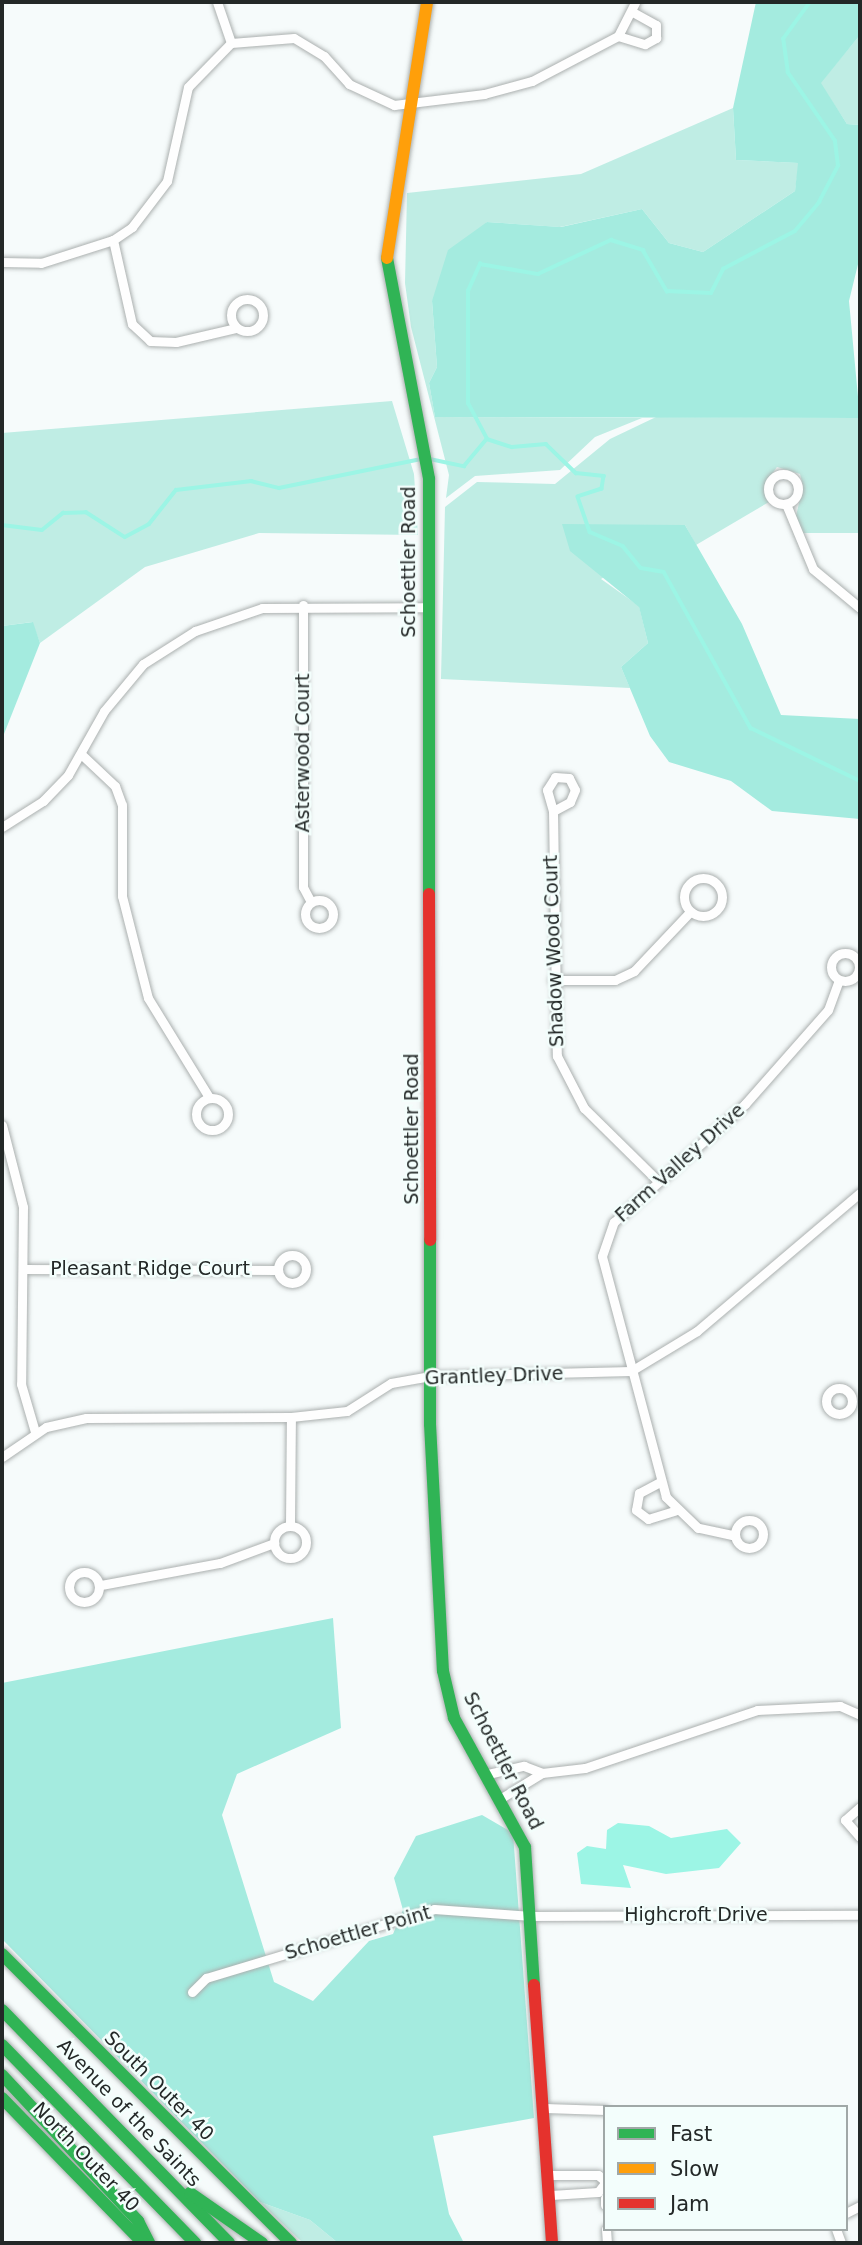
<!DOCTYPE html>
<html>
<head>
<meta charset="utf-8">
<style>
	body { margin:0 }
	#map { position:relative; width:862px; height:2245px; overflow:hidden; background:#f6fbfb; font-family:"DejaVu Sans",sans-serif }
	div>[style] { position:absolute }
	.green>* { inset:0; background:#bfede4 }
	.forest>* { inset:0; background:#a4ebdf }
	.water>* { inset:0; background:#9cf5e5 }
	.stream>* { height:3.5px; margin:-1.75px; padding:0 1.75px; transform-origin:1.75px; border-radius:1.75px; background:#9cf5e5 }
	.roads { filter:drop-shadow(0 0 2px #abb0af) drop-shadow(0 0 2px #abb0af) }
	.street>* { height:9px; margin:-4.5px; padding:0 4.5px; transform-origin:4.5px; border-radius:4.5px; background:#fefefe }
	.street>.ring { margin:-4.5px; padding:0; box-sizing:content-box; background:none; border:9px solid #fefefe; border-radius:50% }
	.fast>* { height:12px; margin:-6px; padding:0 6px; transform-origin:6px; border-radius:6px; background:#30b455 }
	.slow>* { height:12px; margin:-6px; padding:0 6px; transform-origin:6px; border-radius:6px; background:#ff9f0a }
	.jam>* { height:12px; margin:-6px; padding:0 6px; transform-origin:6px; border-radius:6px; background:#e5322d }
	span { translate:-50% -50%; white-space:nowrap; text-align:center; line-height:1.15; -webkit-text-stroke:5px #f3fefc; paint-order:stroke }
	.street-label { font-size:19px; color:#232827 }
	.frame { position:absolute; inset:0; border:4px solid #232827; pointer-events:none }
	.legend { position:absolute; left:603px; top:2105px; width:245px; height:126px; box-sizing:border-box; background:#f3fefc; border:2px solid #a0a8a7; margin:0; padding:9px 12px; list-style:none; font-size:21px; color:#232827 }
	.legend li { display:flex; align-items:center; gap:14px; height:35px }
	.legend b { width:35px; border:2px solid #a0a8a7 }
</style>
</head>
<body>
<div id="map">
	<div class="green">
		<div style="clip-path:polygon(860px 35px,860px 125px,847px 124px,820px 83px)"></div>
		<div style="clip-path:polygon(733px 108px,736px 160px,799px 163px,795px 191px,703px 252px,669px 243px,642px 209px,560px 227px,487px 222px,432px 301px,437px 367px,429px 383px,435px 417px,642px 418px,595px 437px,560px 470px,475px 476px,446px 498px,449px 475px,411px 327px,405px 283px,407px 193px,581px 174px)"></div>
		<div style="clip-path:polygon(392px 401px,414px 474px,418px 535px,259px 533px,145px 567px,40px 643px,32px 622px,2px 626px,2px 433px)"></div>
		<div style="clip-path:polygon(656px 417px,860px 418px,860px 533px,801px 533px,796px 516px,803px 486px,800px 474px,777px 467px,764px 485px,769px 502px,696px 545px,685px 525px,601px 579px,639px 606px,648px 643px,621px 667px,630px 688px,441px 679px,445px 507px,477px 482px,555px 484px,610px 439px)"></div>
		<div style="clip-path:polygon(260px 2202px,310px 2220px,338px 2243px,303px 2243px)"></div>
	</div>
	<div class="forest">
		<div style="clip-path:polygon(756px 2px,860px 2px,860px 35px,821px 83px,847px 124px,860px 125px,860px 256px,849px 301px,860px 418px,435px 417px,429px 383px,437px 367px,432px 301px,448px 250px,487px 222px,561px 227px,642px 209px,669px 243px,703px 252px,795px 191px,798px 163px,736px 160px,733px 108px)"></div>
		<div style="clip-path:polygon(562px 524px,685px 525px,742px 624px,781px 715px,860px 719px,860px 819px,772px 811px,731px 781px,669px 762px,650px 736px,621px 667px,648px 643px,639px 607px,570px 551px)"></div>
		<div style="clip-path:polygon(33px 622px,40px 643px,2px 739px,2px 626px)"></div>
		<div style="clip-path:polygon(333px 1618px,341px 1728px,237px 1774px,222px 1815px,274px 1982px,313px 2001px,369px 1941px,393px 1934px,403px 1910px,394px 1878px,416px 1836px,482px 1815px,513px 1833px,534px 2118px,433px 2136px,449px 2214px,464px 2243px,338px 2243px,310px 2220px,260px 2202px,2px 1939px,2px 1683px)"></div>
	</div>
	<div class="water">
		<div style="clip-path:polygon(618px 1823px,649px 1826px,671px 1838px,727px 1829px,741px 1843px,719px 1868px,666px 1874px,623px 1865px,631px 1888px,581px 1884px,577px 1853px,587px 1846px,606px 1849px,607px 1830px)"></div>
	</div>
	<div class="stream">
		<div style="left:487px;top:439px;width:26px;rotate:18deg"></div>
		<div style="left:512px;top:447px;width:34px;rotate:-5deg"></div>
		<div style="left:546px;top:444px;width:42px;rotate:44deg"></div>
		<div style="left:576px;top:473px;width:28px;rotate:6deg"></div>
		<div style="left:604px;top:476px;width:13px;rotate:99deg"></div>
		<div style="left:602px;top:489px;width:25px;rotate:162deg"></div>
		<div style="left:578px;top:497px;width:37px;rotate:71deg"></div>
		<div style="left:590px;top:532px;width:36px;rotate:23deg"></div>
		<div style="left:623px;top:546px;width:28px;rotate:51deg"></div>
		<div style="left:641px;top:568px;width:23px;rotate:10deg"></div>
		<div style="left:664px;top:572px;width:179px;rotate:60.9deg"></div>
		<div style="left:751px;top:728px;width:121px;rotate:25.9deg"></div>
		<div style="left:430px;top:459px;width:35px;rotate:12deg"></div>
		<div style="left:464px;top:466px;width:35px;rotate:-50deg"></div>
		<div style="left:487px;top:439px;width:40px;rotate:-118deg"></div>
		<div style="left:468px;top:404px;width:113px;rotate:-90deg"></div>
		<div style="left:468px;top:291px;width:30px;rotate:-66deg"></div>
		<div style="left:480px;top:264px;width:59px;rotate:9.8deg"></div>
		<div style="left:538px;top:274px;width:81px;rotate:-25deg"></div>
		<div style="left:611px;top:240px;width:34px;rotate:17deg"></div>
		<div style="left:643px;top:250px;width:48px;rotate:59.7deg"></div>
		<div style="left:667px;top:291px;width:44px;rotate:2.6deg"></div>
		<div style="left:711px;top:293px;width:27px;rotate:-63deg"></div>
		<div style="left:723px;top:269px;width:81px;rotate:-27.8deg"></div>
		<div style="left:795px;top:231px;width:38px;rotate:-50deg"></div>
		<div style="left:819px;top:202px;width:41px;rotate:-62.2deg"></div>
		<div style="left:838px;top:166px;width:25px;rotate:-97deg"></div>
		<div style="left:835px;top:141px;width:83px;rotate:-124.7deg"></div>
		<div style="left:788px;top:73px;width:34px;rotate:-98deg"></div>
		<div style="left:783px;top:39px;width:46px;rotate:-53.9deg"></div>
		<div style="left:2px;top:525px;width:40px;rotate:7.1deg"></div>
		<div style="left:42px;top:530px;width:27px;rotate:-39deg"></div>
		<div style="left:63px;top:513px;width:23px;rotate:-2deg"></div>
		<div style="left:86px;top:512px;width:46px;rotate:32.7deg"></div>
		<div style="left:125px;top:537px;width:27px;rotate:-28deg"></div>
		<div style="left:149px;top:524px;width:43px;rotate:-51.5deg"></div>
		<div style="left:176px;top:490px;width:76px;rotate:-6.8deg"></div>
		<div style="left:251px;top:481px;width:29px;rotate:14deg"></div>
		<div style="left:279px;top:488px;width:146px;rotate:-11.5deg"></div>
	</div>
	<div class="roads">
		<div class="street">
			<div style="left:217px;top:2px;width:43px;rotate:71.1deg"></div>
			<div style="left:618px;top:36px;width:28px;rotate:17deg"></div>
			<div style="left:645px;top:44px;width:13px;rotate:-29deg"></div>
			<div style="left:656px;top:38px;width:13px;rotate:-90deg"></div>
			<div style="left:656px;top:25px;width:26px;rotate:-151deg"></div>
			<div style="left:113px;top:240px;width:86px;rotate:77.3deg"></div>
			<div style="left:132px;top:324px;width:25px;rotate:43deg"></div>
			<div style="left:150px;top:341px;width:26px;rotate:2deg"></div>
			<div style="left:176px;top:342px;width:62px;rotate:-13.1deg"></div>
			<div style="left:2px;top:262px;width:39px;rotate:1deg"></div>
			<div style="left:41px;top:263px;width:76px;rotate:-17.7deg"></div>
			<div style="left:113px;top:240px;width:23px;rotate:-34deg"></div>
			<div style="left:132px;top:227px;width:58px;rotate:-52.7deg"></div>
			<div style="left:167px;top:181px;width:96px;rotate:-77.4deg"></div>
			<div style="left:188px;top:87px;width:62px;rotate:-45.7deg"></div>
			<div style="left:231px;top:43px;width:63px;rotate:-4.5deg"></div>
			<div style="left:294px;top:38px;width:35px;rotate:31deg"></div>
			<div style="left:324px;top:56px;width:38px;rotate:48deg"></div>
			<div style="left:349px;top:84px;width:50px;rotate:25deg"></div>
			<div style="left:394px;top:105px;width:91px;rotate:-7deg"></div>
			<div style="left:484px;top:94px;width:50px;rotate:-15.2deg"></div>
			<div style="left:532px;top:81px;width:97px;rotate:-27.6deg"></div>
			<div style="left:618px;top:36px;width:38px;rotate:-63deg"></div>
			<div class="ring" style="left:231px;top:299px;width:23px;height:23px"></div>
			<div class="ring" style="left:768px;top:474px;width:21px;height:21px"></div>
			<div style="left:786px;top:504px;width:70px;rotate:67.4deg"></div>
			<div style="left:813px;top:569px;width:61px;rotate:39.7deg"></div>
			<div style="left:303px;top:605px;width:282px;rotate:90deg"></div>
			<div style="left:303px;top:887px;width:15px;rotate:62deg"></div>
			<div style="left:81px;top:754px;width:47px;rotate:43.3deg"></div>
			<div style="left:115px;top:786px;width:20px;rotate:70deg"></div>
			<div style="left:122px;top:805px;width:91px;rotate:90deg"></div>
			<div style="left:122px;top:896px;width:105px;rotate:75.7deg"></div>
			<div style="left:148px;top:998px;width:116px;rotate:58.4deg"></div>
			<div style="left:555px;top:777px;width:14px;rotate:4deg"></div>
			<div style="left:569px;top:778px;width:13px;rotate:63deg"></div>
			<div style="left:575px;top:790px;width:13px;rotate:113deg"></div>
			<div style="left:570px;top:802px;width:19px;rotate:152deg"></div>
			<div style="left:553px;top:811px;width:22px;rotate:-106deg"></div>
			<div style="left:547px;top:790px;width:15px;rotate:-58deg"></div>
			<div style="left:553px;top:811px;width:245px;rotate:89.1deg"></div>
			<div style="left:557px;top:1056px;width:59px;rotate:62.6deg"></div>
			<div style="left:584px;top:1108px;width:104px;rotate:44.6deg"></div>
			<div style="left:2px;top:827px;width:49px;rotate:-32.4deg"></div>
			<div style="left:43px;top:801px;width:36px;rotate:-46deg"></div>
			<div style="left:68px;top:775px;width:73px;rotate:-60.6deg"></div>
			<div style="left:104px;top:711px;width:61px;rotate:-50.3deg"></div>
			<div style="left:143px;top:664px;width:62px;rotate:-32.4deg"></div>
			<div style="left:195px;top:631px;width:71px;rotate:-18.9deg"></div>
			<div style="left:262px;top:608px;width:166px;rotate:-0.3deg"></div>
			<div class="ring" style="left:684px;top:878px;width:29px;height:29px"></div>
			<div class="ring" style="left:305px;top:900px;width:19px;height:19px"></div>
			<div class="ring" style="left:831px;top:953px;width:19px;height:19px"></div>
			<div style="left:553px;top:980px;width:62px"></div>
			<div style="left:615px;top:980px;width:21px;rotate:-25deg"></div>
			<div style="left:634px;top:971px;width:80px;rotate:-46.5deg"></div>
			<div class="ring" style="left:196px;top:1098px;width:23px;height:23px"></div>
			<div style="left:2px;top:1125px;width:85px;rotate:75.6deg"></div>
			<div style="left:23px;top:1207px;width:177px;rotate:90.6deg"></div>
			<div style="left:21px;top:1384px;width:50px;rotate:73.7deg"></div>
			<div class="ring" style="left:278px;top:1255px;width:19px;height:19px"></div>
			<div style="left:23px;top:1269px;width:255px;rotate:0.2deg"></div>
			<div class="ring" style="left:826px;top:1388px;width:17px;height:17px"></div>
			<div style="left:2px;top:1457px;width:53px;rotate:-34.3deg"></div>
			<div style="left:46px;top:1427px;width:41px;rotate:-12.7deg"></div>
			<div style="left:86px;top:1418px;width:205px;rotate:-0.3deg"></div>
			<div style="left:291px;top:1417px;width:56px;rotate:-6.1deg"></div>
			<div style="left:347px;top:1411px;width:52px;rotate:-32.5deg"></div>
			<div style="left:391px;top:1383px;width:40px;rotate:-10deg"></div>
			<div style="left:430px;top:1376px;width:201px;rotate:-1.4deg"></div>
			<div style="left:631px;top:1371px;width:77px;rotate:-31.2deg"></div>
			<div style="left:697px;top:1331px;width:214px;rotate:-40.3deg"></div>
			<div style="left:660px;top:1482px;width:24px;rotate:152deg"></div>
			<div style="left:639px;top:1493px;width:17px;rotate:100deg"></div>
			<div style="left:636px;top:1510px;width:15px;rotate:37deg"></div>
			<div style="left:648px;top:1519px;width:28px;rotate:-17deg"></div>
			<div class="ring" style="left:735px;top:1520px;width:19px;height:19px"></div>
			<div style="left:290px;top:1524px;width:107px;rotate:-89.5deg"></div>
			<div class="ring" style="left:274px;top:1526px;width:23px;height:23px"></div>
			<div style="left:732px;top:1535px;width:35px;rotate:-168deg"></div>
			<div style="left:698px;top:1528px;width:45px;rotate:-135.9deg"></div>
			<div style="left:666px;top:1497px;width:249px;rotate:-104.9deg"></div>
			<div style="left:602px;top:1256px;width:36px;rotate:-71deg"></div>
			<div style="left:614px;top:1222px;width:176px;rotate:-42deg"></div>
			<div style="left:745px;top:1104px;width:125px;rotate:-48.6deg"></div>
			<div style="left:828px;top:1010px;width:32px;rotate:-70deg"></div>
			<div class="ring" style="left:69px;top:1572px;width:21px;height:21px"></div>
			<div style="left:101px;top:1585px;width:121px;rotate:-10.5deg"></div>
			<div style="left:220px;top:1563px;width:58px;rotate:-20.3deg"></div>
			<div style="left:488px;top:1774px;width:37px;rotate:-13deg"></div>
			<div style="left:524px;top:1766px;width:19px;rotate:21deg"></div>
			<div style="left:503px;top:1797px;width:46px;rotate:-31.6deg"></div>
			<div style="left:542px;top:1773px;width:43px;rotate:-6.6deg"></div>
			<div style="left:585px;top:1768px;width:182px;rotate:-18.6deg"></div>
			<div style="left:757px;top:1710px;width:83px;rotate:-2.8deg"></div>
			<div style="left:840px;top:1706px;width:22px;rotate:24deg"></div>
			<div style="left:860px;top:1807px;width:20px;rotate:139deg"></div>
			<div style="left:845px;top:1820px;width:23px;rotate:49deg"></div>
			<div style="left:192px;top:1992px;width:20px;rotate:-45deg"></div>
			<div style="left:206px;top:1978px;width:238px;rotate:-16.8deg"></div>
			<div style="left:434px;top:1909px;width:98px;rotate:4.1deg"></div>
			<div style="left:532px;top:1916px;width:328px;rotate:-0.2deg"></div>
			<div style="left:545px;top:2108px;width:60px;rotate:1.9deg"></div>
			<div style="left:551px;top:2175px;width:47px"></div>
			<div style="left:598px;top:2175px;width:9px;rotate:41deg"></div>
			<div style="left:551px;top:2195px;width:47px;rotate:-3.7deg"></div>
			<div style="left:598px;top:2192px;width:11px;rotate:-52deg"></div>
			<div style="left:605px;top:2198px;width:7px;rotate:90deg"></div>
			<div style="left:846px;top:2213px;width:16px;rotate:-27deg"></div>
			<div style="left:606px;top:2229px;width:14px;rotate:86deg"></div>
			<div style="left:836px;top:2229px;width:15px;rotate:70deg"></div>
		</div>
		<div class="fast">
			<div style="left:387px;top:258px;width:225px;rotate:79.2deg"></div>
			<div style="left:429px;top:479px;width:415px;rotate:90deg"></div>
			<div style="left:430px;top:1240px;width:184px;rotate:90deg"></div>
			<div style="left:430px;top:1424px;width:247px;rotate:87deg"></div>
			<div style="left:443px;top:1671px;width:48px;rotate:76.8deg"></div>
			<div style="left:454px;top:1718px;width:147px;rotate:61.2deg"></div>
			<div style="left:525px;top:1847px;width:138px;rotate:86.3deg"></div>
			<div style="left:2px;top:1954px;width:409px;rotate:45deg"></div>
			<div style="left:2px;top:2010px;width:325px;rotate:45.7deg"></div>
			<div style="left:2px;top:2045px;width:277px;rotate:45.7deg"></div>
			<div style="left:2px;top:2075px;width:200px;rotate:47deg"></div>
			<div style="left:138px;top:2221px;width:25px;rotate:63deg"></div>
			<div style="left:2px;top:2098px;width:202px;rotate:45.8deg"></div>
			<div style="left:190px;top:2193px;width:88px;rotate:34.8deg"></div>
		</div>
		<div class="slow">
			<div style="left:387px;top:258px;width:259px;rotate:-81.1deg"></div>
		</div>
		<div class="jam">
			<div style="left:429px;top:894px;width:346px;rotate:89.8deg"></div>
			<div style="left:534px;top:1985px;width:259px;rotate:86deg"></div>
		</div>
	</div>
	<div class="street-label">
		<span style="left:409px;top:562px;rotate:-90deg">Schoettler Road</span>
		<span style="left:303px;top:753px;rotate:-90deg">Asterwood Court</span>
		<span style="left:554px;top:951px;rotate:-92deg">Shadow Wood Court</span>
		<span style="left:412px;top:1129px;rotate:-90deg">Schoettler Road</span>
		<span style="left:680px;top:1163px;rotate:-42deg">Farm Valley Drive</span>
		<span style="left:150px;top:1269px">Pleasant Ridge Court</span>
		<span style="left:494px;top:1376px;rotate:-2deg">Grantley Drive</span>
		<span style="left:503px;top:1761px;rotate:63deg">Schoettler Road</span>
		<span style="left:696px;top:1915px">Highcroft Drive</span>
		<span style="left:358px;top:1933px;rotate:-16deg">Schoettler Point</span>
		<span style="left:159px;top:2086px;rotate:45deg">South Outer 40</span>
		<span style="left:129px;top:2113px;rotate:46deg">Avenue of the Saints</span>
		<span style="left:86px;top:2157px;rotate:46deg">North Outer 40</span>
	</div>
	<div class="frame"></div>
	<ul class="legend">
	<li><b style="height:9px;background:#30b455"></b>Fast</li>
	<li><b style="height:9px;background:#ff9f0a"></b>Slow</li>
	<li><b style="height:9px;background:#e5322d"></b>Jam</li>
	</ul>
</div>
</body>
</html>
